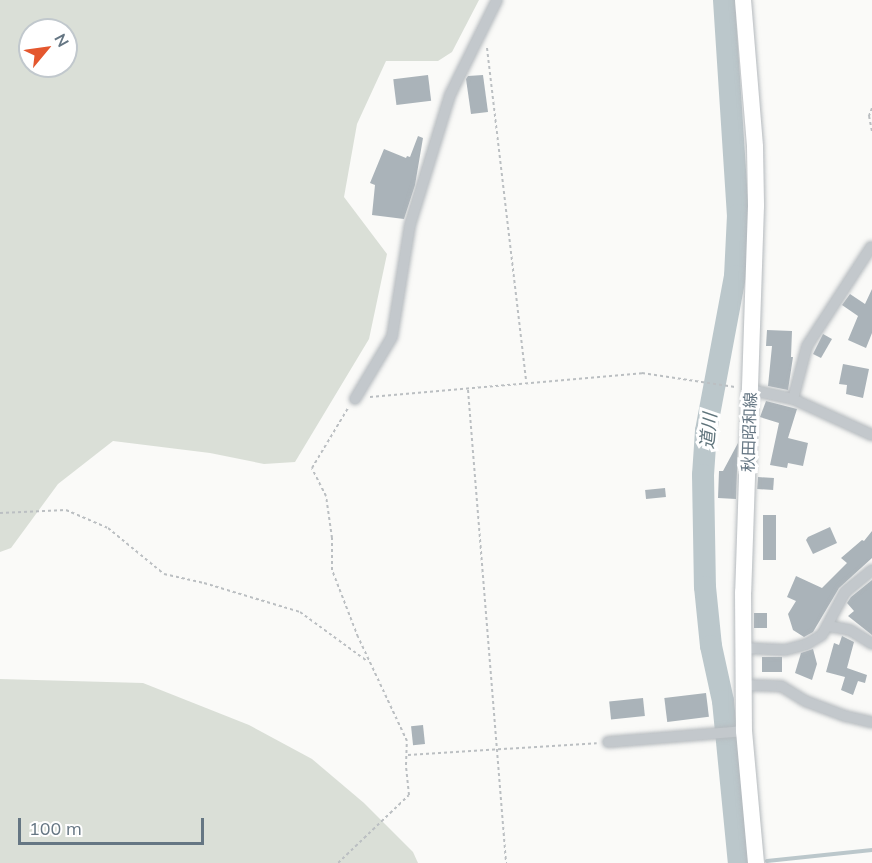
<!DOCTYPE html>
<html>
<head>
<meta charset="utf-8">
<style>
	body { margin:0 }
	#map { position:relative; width:872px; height:863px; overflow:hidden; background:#fafaf8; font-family:Mulish,"Noto Sans JP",sans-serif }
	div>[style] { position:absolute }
	.green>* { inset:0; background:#dadfd7 }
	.stream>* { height:4px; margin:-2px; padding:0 2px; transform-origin:2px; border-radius:2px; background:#bbc7cb }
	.river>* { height:22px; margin:-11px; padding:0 11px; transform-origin:11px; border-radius:11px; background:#bbc7cb }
	.building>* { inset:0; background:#aab3b9; transform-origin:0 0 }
	.path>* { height:2px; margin-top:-1px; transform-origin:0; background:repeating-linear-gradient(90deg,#bbbfc2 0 3px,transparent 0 6px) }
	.roads { filter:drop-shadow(0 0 2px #b5babe) drop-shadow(0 0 2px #b5babe) }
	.street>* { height:10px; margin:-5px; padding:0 5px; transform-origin:5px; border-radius:5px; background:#c3c8cc }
	.primary>* { height:16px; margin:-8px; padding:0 8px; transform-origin:8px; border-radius:8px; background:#fff }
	span { translate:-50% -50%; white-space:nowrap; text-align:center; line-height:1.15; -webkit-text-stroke:6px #fff; paint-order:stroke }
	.street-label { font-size:16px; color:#657683 }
	.water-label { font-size:18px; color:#60757c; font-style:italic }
	.north { position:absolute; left:18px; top:18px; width:60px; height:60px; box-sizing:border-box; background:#fff; border:2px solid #c1c8cd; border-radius:50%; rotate:61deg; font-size:16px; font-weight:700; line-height:24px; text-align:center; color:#657683 }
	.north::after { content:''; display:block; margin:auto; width:21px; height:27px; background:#e4572e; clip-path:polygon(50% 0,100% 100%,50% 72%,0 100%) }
	.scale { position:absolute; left:18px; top:818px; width:186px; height:27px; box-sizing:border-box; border:3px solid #657683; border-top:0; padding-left:8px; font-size:18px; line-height:21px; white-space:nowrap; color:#657683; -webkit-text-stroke:4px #fff; paint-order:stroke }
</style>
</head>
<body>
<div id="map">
	<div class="green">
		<div style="clip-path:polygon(evenodd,0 0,479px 0,452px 52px,438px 61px,386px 61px,357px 124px,344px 197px,387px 254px,369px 339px,295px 462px,264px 464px,210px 453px,113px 441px,58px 484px,11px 548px,0 552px,0 0,30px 30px,66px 30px,66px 66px,30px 66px,30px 30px)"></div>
		<div style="clip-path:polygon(0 679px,143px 683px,249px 725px,312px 759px,364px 803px,413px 852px,418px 863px,0 863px)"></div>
	</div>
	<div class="stream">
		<div style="left:767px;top:861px;width:106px;rotate:-6deg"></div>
		<div style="left:738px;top:862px;width:7px"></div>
	</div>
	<div class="river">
		<div style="left:724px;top:0;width:215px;rotate:86.3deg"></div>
		<div style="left:738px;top:215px;width:61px;rotate:92.8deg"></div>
		<div style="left:735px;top:276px;width:158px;rotate:100.6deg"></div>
		<div style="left:706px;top:431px;width:44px;rotate:93.9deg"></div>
		<div style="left:703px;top:475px;width:112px;rotate:89deg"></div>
		<div style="left:705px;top:587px;width:59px;rotate:84.2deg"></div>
		<div style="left:711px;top:646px;width:56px;rotate:77.7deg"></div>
		<div style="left:723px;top:701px;width:163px;rotate:84.4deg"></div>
	</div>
	<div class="building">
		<div style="left:428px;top:75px;width:26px;height:35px;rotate:83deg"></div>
		<div style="clip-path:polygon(483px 75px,488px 112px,471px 114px,466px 79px,468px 76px)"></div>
		<div style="clip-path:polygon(418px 136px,423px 138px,415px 185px,404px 219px,372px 215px,375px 185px,370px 183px,384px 149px,406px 158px,407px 156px,410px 157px)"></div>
		<div style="clip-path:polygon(872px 289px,872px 333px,866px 348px,848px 340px,858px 316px,842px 305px,850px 294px,865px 304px)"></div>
		<div style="clip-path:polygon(767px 330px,792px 331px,791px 357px,793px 357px,788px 390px,768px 386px,772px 346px,766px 346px)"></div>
		<div style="clip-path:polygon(823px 334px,832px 339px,821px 358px,813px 354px)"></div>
		<div style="clip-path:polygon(843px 364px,869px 369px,863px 398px,846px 394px,847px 385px,839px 384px)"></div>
		<div style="clip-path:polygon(766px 401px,797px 409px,788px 438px,808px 443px,803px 466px,788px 463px,787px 468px,770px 465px,779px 423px,760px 417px)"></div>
		<div style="clip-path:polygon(738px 443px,736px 499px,718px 498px,719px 471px,723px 471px)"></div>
		<div style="left:758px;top:477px;width:16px;height:12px;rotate:4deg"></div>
		<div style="left:665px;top:488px;width:9px;height:20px;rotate:84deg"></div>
		<div style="left:763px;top:515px;width:13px;height:45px"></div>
		<div style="clip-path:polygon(830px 527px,837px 543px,813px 554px,806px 540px,808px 537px)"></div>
		<div style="clip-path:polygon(872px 531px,872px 558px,839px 588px,813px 632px,804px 637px,793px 630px,788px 614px,796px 601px,787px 597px,796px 576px,822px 588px,847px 563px,841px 558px,862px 540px,864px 541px)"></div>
		<div style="clip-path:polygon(872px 580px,872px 635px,848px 616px,854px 611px,847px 603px,851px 597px)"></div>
		<div style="left:754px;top:613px;width:13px;height:15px"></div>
		<div style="clip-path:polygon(842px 636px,854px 642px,847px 668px,867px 675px,865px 683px,858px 681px,853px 695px,841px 690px,845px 677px,826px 672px,834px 643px,839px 645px)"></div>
		<div style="clip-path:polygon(813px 649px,817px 664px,812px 680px,795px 673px,801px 653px)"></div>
		<div style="left:762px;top:657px;width:20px;height:15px"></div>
		<div style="left:706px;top:693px;width:24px;height:42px;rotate:83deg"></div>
		<div style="left:643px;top:698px;width:18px;height:34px;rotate:84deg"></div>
		<div style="left:423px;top:725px;width:19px;height:12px;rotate:84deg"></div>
	</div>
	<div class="path">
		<div style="left:487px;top:48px;width:336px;rotate:83.3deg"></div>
		<div style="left:872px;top:108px;width:9px;rotate:111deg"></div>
		<div style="left:869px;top:116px;width:16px;rotate:79deg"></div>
		<div style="left:468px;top:390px;width:475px;rotate:85.4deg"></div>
		<div style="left:370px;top:397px;width:273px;rotate:-5deg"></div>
		<div style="left:642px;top:373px;width:94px;rotate:8.6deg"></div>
		<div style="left:0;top:513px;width:66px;rotate:-2.6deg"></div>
		<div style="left:66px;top:510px;width:46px;rotate:23.2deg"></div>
		<div style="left:108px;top:528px;width:72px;rotate:39.4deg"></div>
		<div style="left:164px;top:574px;width:41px;rotate:12.7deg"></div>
		<div style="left:204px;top:583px;width:100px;rotate:16.8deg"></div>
		<div style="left:300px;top:612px;width:83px;rotate:36.2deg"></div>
		<div style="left:408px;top:755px;width:189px;rotate:-3.6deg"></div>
		<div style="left:338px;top:863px;width:98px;rotate:-43.8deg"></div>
		<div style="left:409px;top:795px;width:30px;rotate:-96deg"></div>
		<div style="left:406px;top:765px;width:24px;rotate:-88deg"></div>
		<div style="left:407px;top:741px;width:115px;rotate:-115.2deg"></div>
		<div style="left:358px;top:637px;width:72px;rotate:-111.2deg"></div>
		<div style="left:332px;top:570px;width:32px;rotate:-90deg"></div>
		<div style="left:332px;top:538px;width:42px;rotate:-98.1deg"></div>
		<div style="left:326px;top:496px;width:31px;rotate:-117deg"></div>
		<div style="left:312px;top:468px;width:70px;rotate:-59deg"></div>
	</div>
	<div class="roads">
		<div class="street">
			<div style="left:751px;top:390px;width:43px;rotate:12.1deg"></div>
			<div style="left:793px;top:399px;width:87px;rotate:24.5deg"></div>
			<div style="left:355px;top:399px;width:72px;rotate:-59.2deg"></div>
			<div style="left:392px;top:337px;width:113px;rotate:-80.9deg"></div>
			<div style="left:410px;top:225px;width:136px;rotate:-72.9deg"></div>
			<div style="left:450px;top:95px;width:106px;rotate:-63.7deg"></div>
			<div style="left:793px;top:399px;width:55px;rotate:-75.2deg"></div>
			<div style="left:807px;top:346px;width:118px;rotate:-57.1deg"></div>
			<div style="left:828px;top:626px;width:22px;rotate:10deg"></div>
			<div style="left:850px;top:630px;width:26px;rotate:32deg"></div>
			<div style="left:743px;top:648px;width:42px;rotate:2.7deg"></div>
			<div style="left:785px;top:650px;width:23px;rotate:-15deg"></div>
			<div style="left:807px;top:644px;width:17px;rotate:-31deg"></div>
			<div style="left:822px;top:635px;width:49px;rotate:-61.9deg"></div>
			<div style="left:845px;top:592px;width:35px;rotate:-39deg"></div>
			<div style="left:744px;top:685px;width:37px;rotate:2deg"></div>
			<div style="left:781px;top:686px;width:28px;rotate:32deg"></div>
			<div style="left:805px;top:701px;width:43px;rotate:20.6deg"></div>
			<div style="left:845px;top:716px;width:28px;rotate:13deg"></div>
			<div style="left:608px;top:742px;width:136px;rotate:-4.6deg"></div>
		</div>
		<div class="primary">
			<div style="left:743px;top:0;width:147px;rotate:85.3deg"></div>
			<div style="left:755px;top:147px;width:59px;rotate:89deg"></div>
			<div style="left:756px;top:206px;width:386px;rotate:91.9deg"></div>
			<div style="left:743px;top:592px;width:139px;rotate:89.6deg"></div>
			<div style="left:744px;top:731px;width:133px;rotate:84.8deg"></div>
		</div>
	</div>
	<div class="street-label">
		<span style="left:749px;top:432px;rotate:-88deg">秋田昭和線</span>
	</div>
	<div class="water-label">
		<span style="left:709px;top:431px;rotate:-85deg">道川</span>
	</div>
	<div class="north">N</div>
	<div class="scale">100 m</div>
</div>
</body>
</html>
